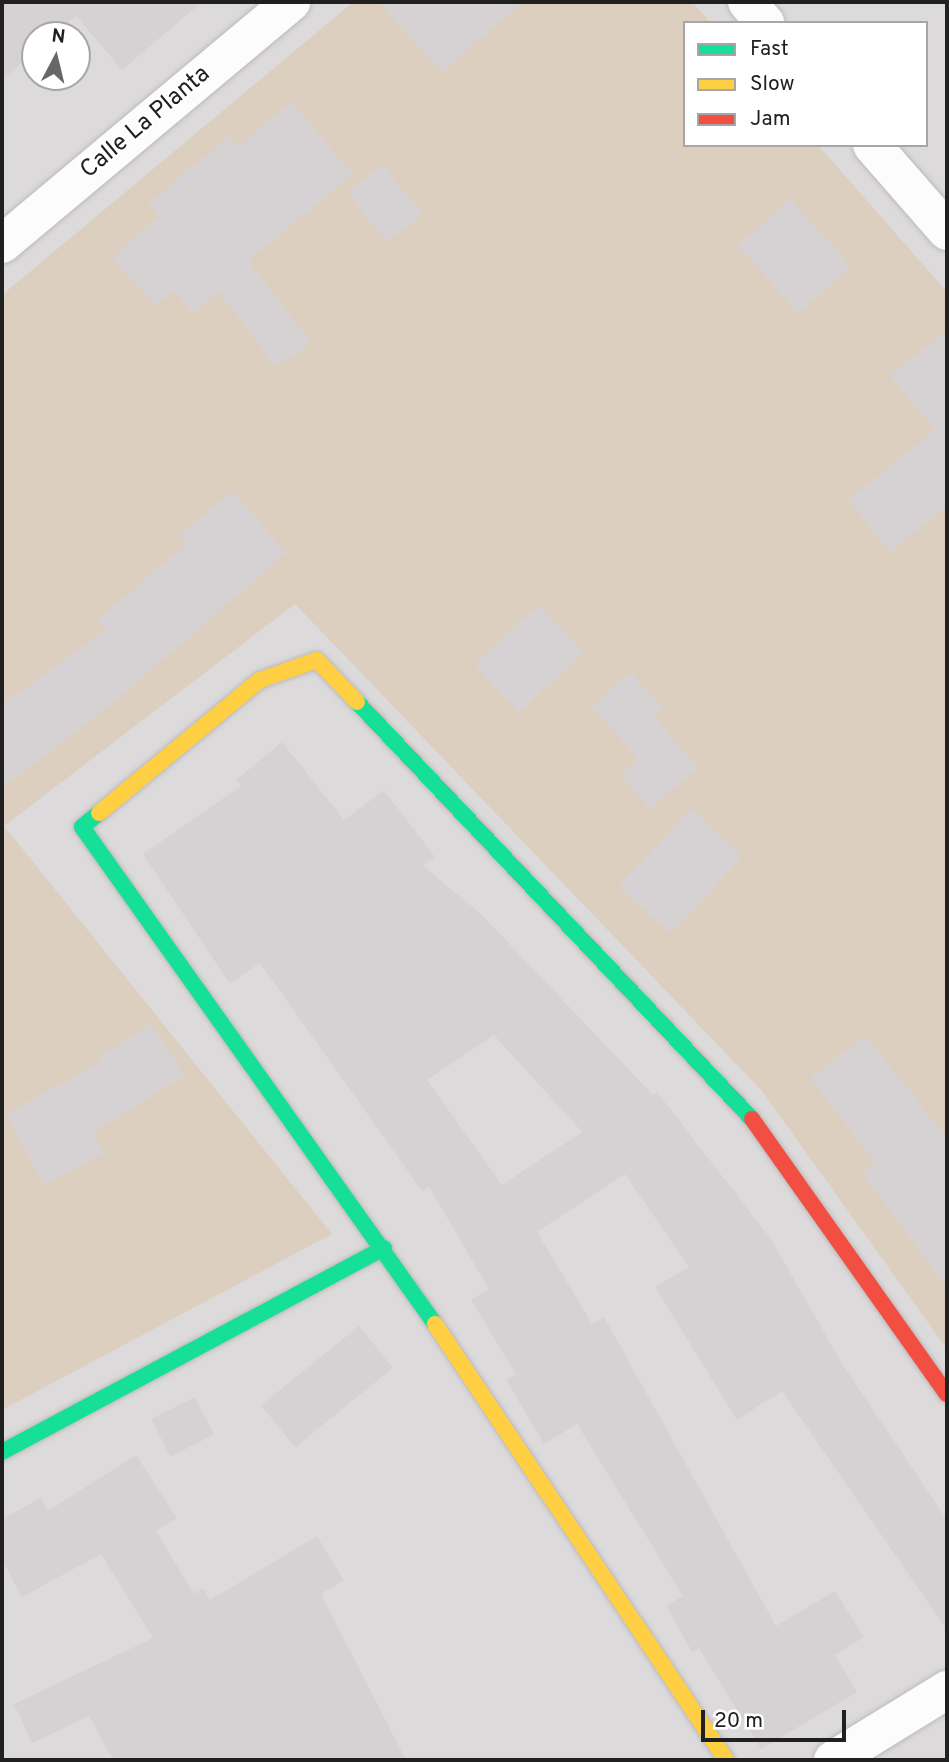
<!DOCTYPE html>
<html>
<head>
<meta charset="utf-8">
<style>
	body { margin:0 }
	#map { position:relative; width:949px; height:1762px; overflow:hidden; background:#eee9eb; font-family:Overpass,sans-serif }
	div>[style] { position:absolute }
	.residential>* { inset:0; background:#dddadc }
	.forest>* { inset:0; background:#dccfc0 }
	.building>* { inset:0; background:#d6d2d4; transform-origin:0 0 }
	.roads { filter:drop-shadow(0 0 2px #bcbabb) drop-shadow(0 0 2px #bcbabb) }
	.street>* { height:38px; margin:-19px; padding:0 19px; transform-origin:19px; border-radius:19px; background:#fcfcfc }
	.fast>* { height:16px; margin:-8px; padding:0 8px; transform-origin:8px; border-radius:8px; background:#16e098 }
	.slow>* { height:16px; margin:-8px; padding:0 8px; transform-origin:8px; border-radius:8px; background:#ffcf43 }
	.jam>* { height:16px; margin:-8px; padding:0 8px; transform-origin:8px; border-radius:8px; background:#f24e42 }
	span { translate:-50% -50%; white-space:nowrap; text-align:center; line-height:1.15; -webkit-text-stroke:5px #fff; paint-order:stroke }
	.street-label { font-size:24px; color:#202020 }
	.frame { position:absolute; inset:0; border:4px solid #202020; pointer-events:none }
	.legend { position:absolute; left:683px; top:21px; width:245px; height:126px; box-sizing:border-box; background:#fff; border:2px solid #a6a6a6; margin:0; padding:9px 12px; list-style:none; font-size:21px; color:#202020 }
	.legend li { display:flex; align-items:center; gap:14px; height:35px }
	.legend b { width:35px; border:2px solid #a6a6a6 }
	.north { position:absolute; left:21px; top:21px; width:70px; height:70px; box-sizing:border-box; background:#fff; border:2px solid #a6a6a6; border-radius:50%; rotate:7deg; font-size:19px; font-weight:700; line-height:28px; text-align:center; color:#202020 }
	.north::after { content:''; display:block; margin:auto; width:24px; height:32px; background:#686667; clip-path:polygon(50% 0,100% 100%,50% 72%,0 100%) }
	.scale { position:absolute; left:701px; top:1710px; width:145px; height:32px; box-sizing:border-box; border:4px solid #202020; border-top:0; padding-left:9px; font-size:21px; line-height:24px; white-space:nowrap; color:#202020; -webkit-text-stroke:5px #fff; paint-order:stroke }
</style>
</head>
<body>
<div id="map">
	<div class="residential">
		<div style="clip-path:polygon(evenodd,2px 2px,947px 2px,947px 1760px,2px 1760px,2px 2px,685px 23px,926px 23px,926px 145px,685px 145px,685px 23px,2px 2px,35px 35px,77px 35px,77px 77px,35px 77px,35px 35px)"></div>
	</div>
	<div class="forest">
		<div style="clip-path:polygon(353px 2px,692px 2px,711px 23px,685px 23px,685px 145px,818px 145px,947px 292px,947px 1349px,762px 1091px,295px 604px,4px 826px,332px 1234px,2px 1410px,2px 295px)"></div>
	</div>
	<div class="building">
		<div style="clip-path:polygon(2px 2px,202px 2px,122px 70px,76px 16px,53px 35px,35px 35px,35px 51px,2px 80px)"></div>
		<div style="clip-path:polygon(379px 2px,522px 2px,442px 72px)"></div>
		<div style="clip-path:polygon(291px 102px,353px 174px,248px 261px,311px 342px,276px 367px,219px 291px,193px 313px,173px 291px,155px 306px,112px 258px,159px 217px,148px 204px,229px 136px,238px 147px)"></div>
		<div style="left:382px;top:164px;width:64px;height:45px;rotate:51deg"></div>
		<div style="left:790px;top:199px;width:90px;height:70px;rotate:48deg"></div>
		<div style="clip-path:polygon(947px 330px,947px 506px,890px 552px,848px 500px,935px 430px,890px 376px)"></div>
		<div style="clip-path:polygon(232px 491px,286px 553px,108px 707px,2px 788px,2px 705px,106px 630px,97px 620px,187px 544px,180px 535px)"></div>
		<div style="left:539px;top:605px;width:65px;height:88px;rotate:47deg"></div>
		<div style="clip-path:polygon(631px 672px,663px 708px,654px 716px,698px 768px,650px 809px,620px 776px,639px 760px,592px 707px)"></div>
		<div style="clip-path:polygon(evenodd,282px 742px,344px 820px,384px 790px,435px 857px,423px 866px,480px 913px,653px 1095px,657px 1092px,771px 1239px,841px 1362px,947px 1520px,947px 1630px,782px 1391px,737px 1420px,655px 1287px,689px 1267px,625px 1174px,537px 1232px,592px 1324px,604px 1317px,776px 1626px,835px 1591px,864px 1637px,835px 1655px,857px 1692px,761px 1749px,699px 1648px,692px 1652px,666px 1606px,683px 1596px,577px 1424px,544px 1444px,506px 1380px,516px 1374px,471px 1300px,489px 1289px,429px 1187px,422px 1191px,260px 963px,230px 984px,143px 854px,241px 786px,236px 780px,282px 742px,494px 1035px,582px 1132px,502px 1185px,427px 1080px,494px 1035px)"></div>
		<div style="left:691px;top:809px;width:70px;height:105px;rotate:43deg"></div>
		<div style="clip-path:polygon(151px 1024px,184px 1076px,93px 1132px,104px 1153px,44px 1185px,6px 1114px,102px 1062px,99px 1057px)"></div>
		<div style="clip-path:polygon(865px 1036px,947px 1138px,947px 1288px,863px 1173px,876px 1163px,810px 1078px)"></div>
		<div style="left:359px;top:1326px;width:54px;height:126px;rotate:51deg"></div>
		<div style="left:195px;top:1397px;width:42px;height:49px;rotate:63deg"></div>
		<div style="clip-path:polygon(136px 1455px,177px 1518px,156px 1531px,194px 1594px,203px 1588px,210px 1600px,317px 1536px,344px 1580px,321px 1594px,406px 1760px,113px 1760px,89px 1716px,32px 1743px,14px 1704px,153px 1638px,101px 1554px,22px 1597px,2px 1560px,2px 1519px,41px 1498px,48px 1511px)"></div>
	</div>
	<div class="roads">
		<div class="street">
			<div style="left:747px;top:2px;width:28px;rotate:49deg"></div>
			<div style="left:872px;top:145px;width:114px;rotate:48.9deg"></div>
			<div style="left:2px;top:244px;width:377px;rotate:-39.9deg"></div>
			<div style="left:833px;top:1760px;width:134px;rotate:-31.6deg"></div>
		</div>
		<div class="fast">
			<div style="left:357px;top:702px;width:574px;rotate:46.55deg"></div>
			<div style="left:99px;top:813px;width:22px;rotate:141deg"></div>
			<div style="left:82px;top:827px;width:610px;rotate:54.62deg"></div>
			<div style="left:2px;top:1452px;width:433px;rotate:-28.1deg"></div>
		</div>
		<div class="slow">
			<div style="left:99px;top:813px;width:209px;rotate:-39.6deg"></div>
			<div style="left:260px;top:680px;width:60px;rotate:-19.3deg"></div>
			<div style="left:317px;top:660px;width:58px;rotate:46.4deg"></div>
			<div style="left:435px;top:1324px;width:524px;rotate:56.28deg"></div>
		</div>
		<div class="jam">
			<div style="left:752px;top:1119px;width:337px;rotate:54.7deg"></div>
		</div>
	</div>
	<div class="street-label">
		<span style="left:146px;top:123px;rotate:-40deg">Calle La Planta</span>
	</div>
	<div class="frame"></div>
	<ul class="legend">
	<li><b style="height:9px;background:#16e098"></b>Fast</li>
	<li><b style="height:9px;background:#ffcf43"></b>Slow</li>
	<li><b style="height:9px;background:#f24e42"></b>Jam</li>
	</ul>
	<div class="north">N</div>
	<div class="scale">20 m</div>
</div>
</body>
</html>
